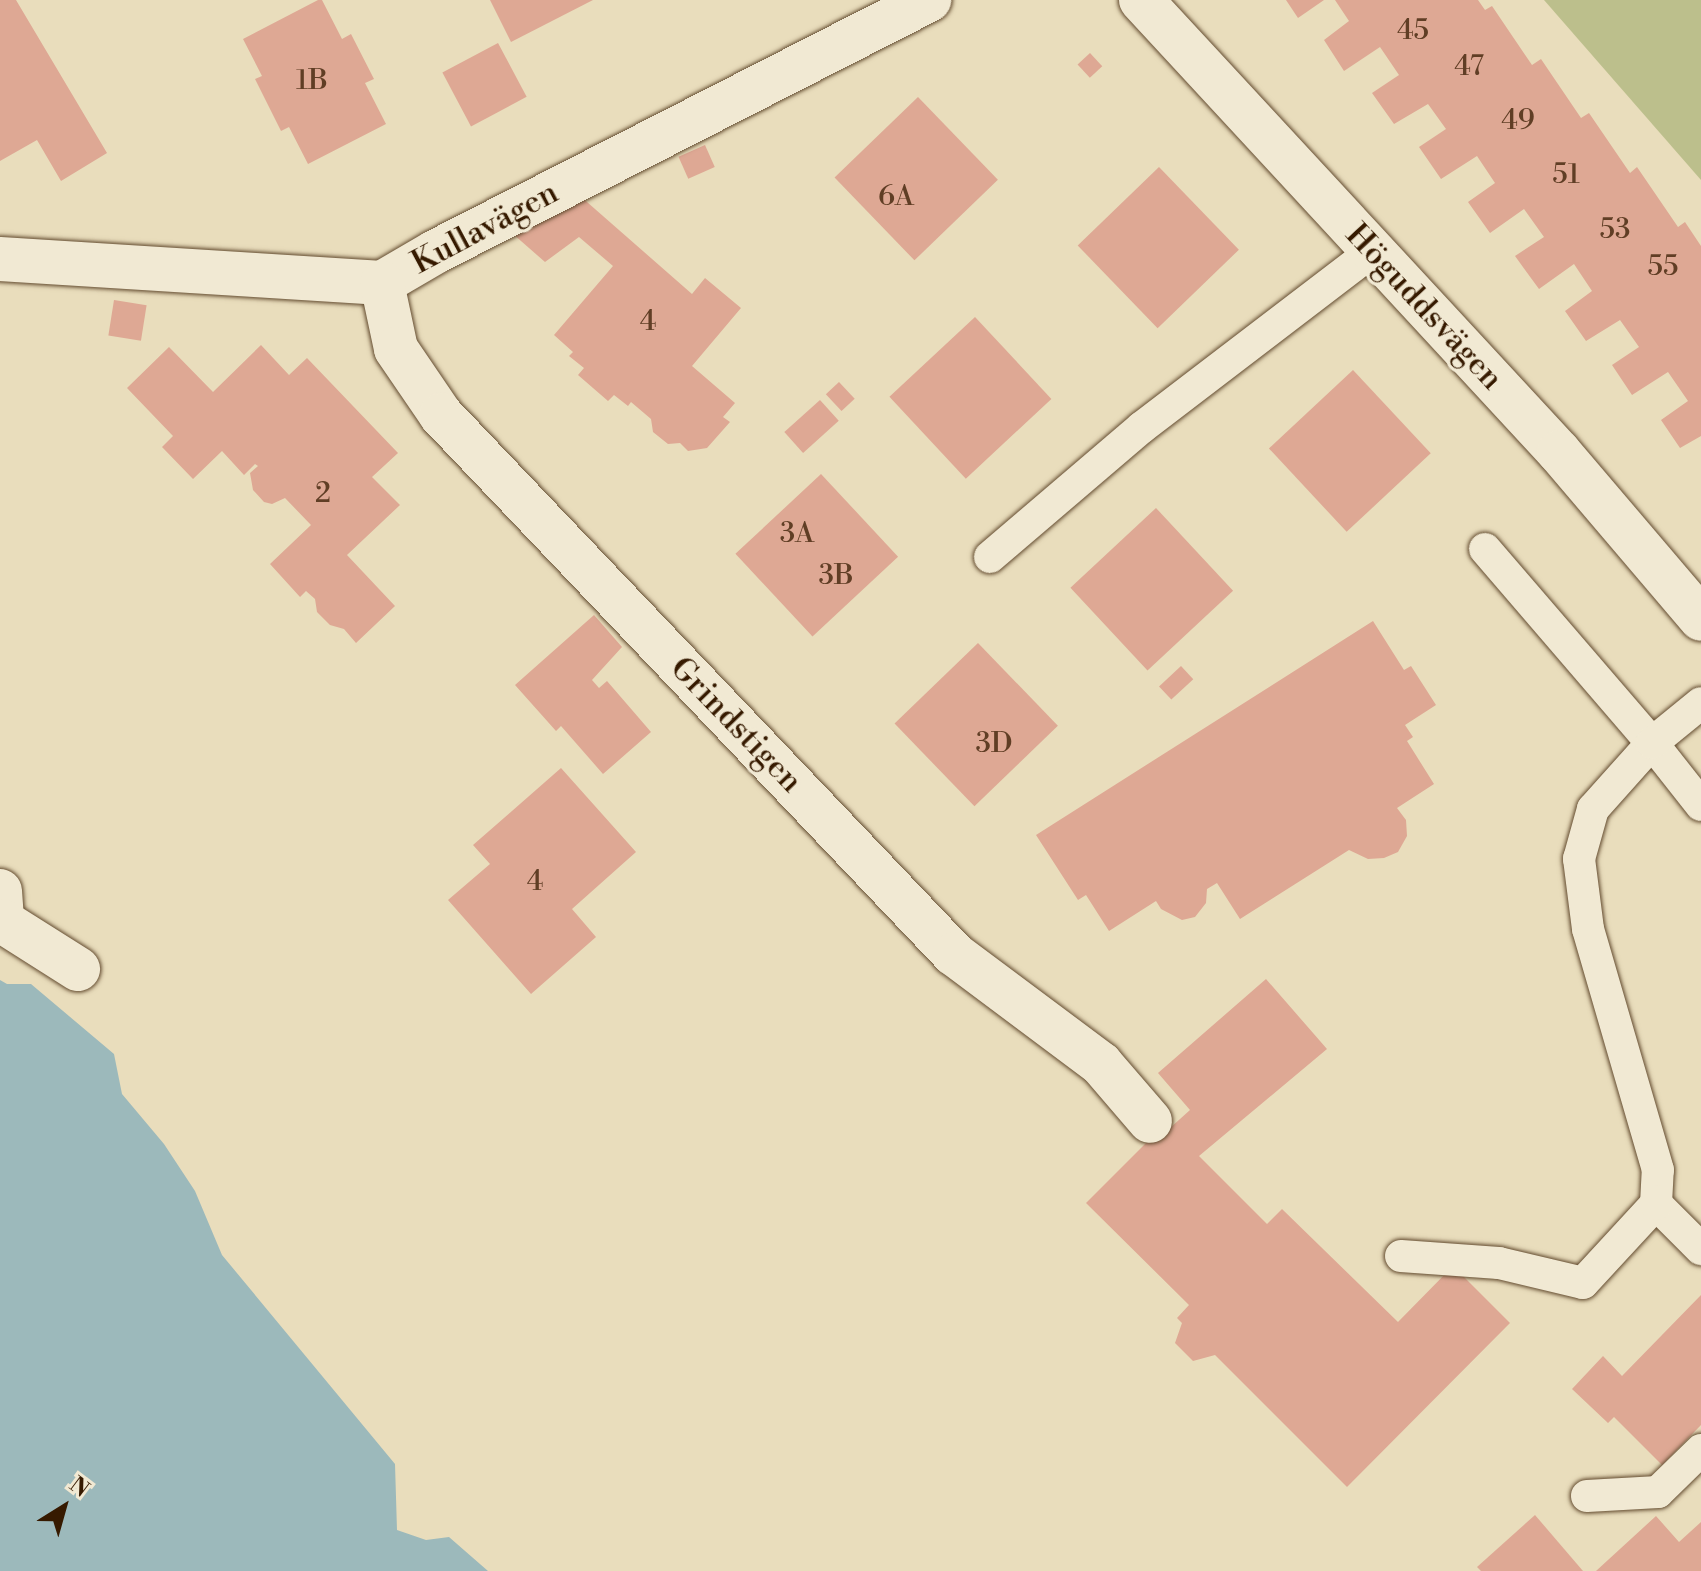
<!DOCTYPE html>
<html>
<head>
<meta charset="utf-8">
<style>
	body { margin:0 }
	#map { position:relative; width:1701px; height:1571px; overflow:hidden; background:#e9ddbc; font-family:"Libre Bodoni",serif }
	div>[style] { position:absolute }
	.green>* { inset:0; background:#bcbf8c }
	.water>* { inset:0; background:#9cb9bb }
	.building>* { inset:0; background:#dea894; transform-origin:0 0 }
	.roads { filter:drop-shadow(0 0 2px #634b2f) drop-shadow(0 0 2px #634b2f) }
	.lane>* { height:32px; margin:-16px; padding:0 16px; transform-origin:16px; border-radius:16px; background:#f1e9d3 }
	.street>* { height:44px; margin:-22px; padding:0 22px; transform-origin:22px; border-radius:22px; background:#f1e9d3 }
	span { translate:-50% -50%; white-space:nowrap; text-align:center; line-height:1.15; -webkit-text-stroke:7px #f1e9d3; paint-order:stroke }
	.number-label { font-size:28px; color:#603e25 }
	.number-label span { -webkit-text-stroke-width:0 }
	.street-label { font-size:32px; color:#361a00 }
	.north { position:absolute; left:24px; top:1467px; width:80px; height:80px; -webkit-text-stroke:6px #f1e9d3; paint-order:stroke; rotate:37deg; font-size:22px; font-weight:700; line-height:32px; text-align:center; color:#361a00 }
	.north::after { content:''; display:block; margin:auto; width:28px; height:36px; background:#361a00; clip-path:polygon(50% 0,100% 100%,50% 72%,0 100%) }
</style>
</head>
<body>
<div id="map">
	<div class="green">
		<div style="clip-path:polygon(1544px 0,1701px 0,1701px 180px)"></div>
	</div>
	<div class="water">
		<div style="clip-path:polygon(0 980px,7px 984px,31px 984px,114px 1054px,122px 1094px,164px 1144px,195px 1191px,222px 1255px,395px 1464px,397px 1530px,426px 1540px,449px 1537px,488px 1571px,0 1571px)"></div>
	</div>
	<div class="building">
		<div style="clip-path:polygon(0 0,16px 0,107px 153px,61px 181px,37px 140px,0 161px)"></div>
		<div style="clip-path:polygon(318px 0,322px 0,342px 39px,351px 34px,374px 79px,365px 83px,386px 124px,308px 164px,289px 127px,281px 131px,255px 79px,262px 76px,243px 39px)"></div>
		<div style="clip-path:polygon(490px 0,593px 0,511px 42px)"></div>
		<div style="clip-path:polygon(1286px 0,1324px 0,1298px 18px)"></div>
		<div style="clip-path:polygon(1335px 0,1478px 0,1485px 10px,1492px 6px,1532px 65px,1541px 59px,1581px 118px,1589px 113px,1630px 173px,1637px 167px,1678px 227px,1685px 222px,1701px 246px,1701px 436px,1680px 448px,1661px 420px,1688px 401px,1668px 372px,1632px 395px,1612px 365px,1639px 347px,1620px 320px,1586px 341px,1565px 311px,1592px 291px,1574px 264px,1539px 289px,1515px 256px,1544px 237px,1524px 209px,1490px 233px,1468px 202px,1495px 183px,1477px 156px,1441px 179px,1419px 147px,1446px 129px,1428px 104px,1394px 124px,1372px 93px,1399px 75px,1380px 47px,1344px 71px,1324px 40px,1349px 21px)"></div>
		<div style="left:498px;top:43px;width:61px;height:63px;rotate:62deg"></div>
		<div style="left:1090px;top:53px;width:18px;height:17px;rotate:47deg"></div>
		<div style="left:918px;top:97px;width:115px;height:116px;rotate:46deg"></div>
		<div style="left:705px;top:145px;width:24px;height:29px;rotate:66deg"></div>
		<div style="left:1159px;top:167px;width:115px;height:113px;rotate:46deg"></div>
		<div style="clip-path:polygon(579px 195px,692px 294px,705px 278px,741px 308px,692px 366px,735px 403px,723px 417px,730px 422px,707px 448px,688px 451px,680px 443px,668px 444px,653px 432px,651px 419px,631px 402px,628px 406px,614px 395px,608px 401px,578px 375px,584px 368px,569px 356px,573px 352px,554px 335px,613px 266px,579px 237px,545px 262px,513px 234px)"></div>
		<div style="left:114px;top:300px;width:33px;height:36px;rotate:9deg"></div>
		<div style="left:975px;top:317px;width:112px;height:117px;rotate:47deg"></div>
		<div style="clip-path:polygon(261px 345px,289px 375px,307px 358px,398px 453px,372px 477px,400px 505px,347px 555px,395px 606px,356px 643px,344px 629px,330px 625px,317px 612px,315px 599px,306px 591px,300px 597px,270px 564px,311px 525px,285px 498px,272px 504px,264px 502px,253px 490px,250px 473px,258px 466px,255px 464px,244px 475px,222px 451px,193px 479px,162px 447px,173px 436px,127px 388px,169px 347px,213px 392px)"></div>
		<div style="left:1353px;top:370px;width:114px;height:115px;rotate:47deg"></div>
		<div style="left:839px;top:382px;width:23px;height:18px;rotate:47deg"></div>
		<div style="left:820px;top:400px;width:28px;height:48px;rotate:48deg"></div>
		<div style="left:821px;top:474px;width:113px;height:117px;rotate:47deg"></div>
		<div style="left:1156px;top:508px;width:113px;height:117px;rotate:47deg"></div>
		<div style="clip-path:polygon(594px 615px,622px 647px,592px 680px,599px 688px,607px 681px,651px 732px,603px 774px,561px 726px,556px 731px,515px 685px)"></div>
		<div style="clip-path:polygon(1373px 621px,1404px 670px,1411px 666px,1436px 705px,1405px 725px,1413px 737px,1407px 741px,1434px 784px,1397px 808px,1406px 820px,1407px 836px,1398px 852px,1384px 858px,1368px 859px,1349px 850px,1240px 919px,1217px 883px,1207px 889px,1206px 903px,1195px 917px,1182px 920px,1161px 909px,1156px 901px,1109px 931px,1086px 895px,1078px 900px,1036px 835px)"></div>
		<div style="left:978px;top:643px;width:115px;height:116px;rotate:46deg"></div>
		<div style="left:1181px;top:666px;width:18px;height:30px;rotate:47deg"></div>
		<div style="clip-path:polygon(561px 768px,636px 852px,572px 909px,596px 937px,531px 994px,448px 900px,490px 864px,473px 845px)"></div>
		<div style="clip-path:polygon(1266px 979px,1327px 1049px,1199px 1156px,1267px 1224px,1282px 1209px,1398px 1322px,1453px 1266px,1510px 1323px,1347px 1487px,1215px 1355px,1193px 1361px,1175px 1343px,1182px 1323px,1177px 1318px,1189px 1305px,1086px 1203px,1166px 1123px,1170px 1128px,1190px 1110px,1158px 1073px)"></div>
		<div style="clip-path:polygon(1701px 1295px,1701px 1425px,1662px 1465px,1614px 1417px,1608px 1423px,1572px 1389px,1603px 1356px,1622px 1376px)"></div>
		<div style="clip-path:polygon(1535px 1515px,1583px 1571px,1481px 1571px,1477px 1567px)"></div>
		<div style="clip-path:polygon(1656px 1516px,1679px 1542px,1701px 1522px,1701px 1571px,1596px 1571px)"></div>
	</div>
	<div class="roads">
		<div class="lane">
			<div style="left:1485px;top:549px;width:256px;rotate:49.3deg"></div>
			<div style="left:1652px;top:743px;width:79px;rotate:51.7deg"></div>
			<div style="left:990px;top:557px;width:199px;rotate:-40.5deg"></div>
			<div style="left:1141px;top:428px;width:290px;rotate:-37.4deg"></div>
			<div style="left:1656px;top:1204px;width:64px;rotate:45deg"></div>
			<div style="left:1401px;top:1256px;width:98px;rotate:4.1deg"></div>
			<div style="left:1499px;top:1263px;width:86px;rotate:13.4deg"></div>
			<div style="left:1583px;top:1283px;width:108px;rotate:-47.3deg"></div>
			<div style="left:1656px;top:1204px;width:34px;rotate:-87deg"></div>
			<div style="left:1658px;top:1170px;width:251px;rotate:-106.2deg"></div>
			<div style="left:1588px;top:929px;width:71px;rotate:-97.3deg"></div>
			<div style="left:1579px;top:859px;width:52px;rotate:-74.4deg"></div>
			<div style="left:1593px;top:809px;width:89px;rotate:-48.2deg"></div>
			<div style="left:1652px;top:743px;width:63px;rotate:-39.2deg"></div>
			<div style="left:1587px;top:1496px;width:71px;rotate:-3.2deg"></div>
			<div style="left:1658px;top:1492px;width:60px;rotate:-44.3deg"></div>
		</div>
		<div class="street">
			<div style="left:1141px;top:0;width:616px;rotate:47.24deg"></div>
			<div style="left:1559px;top:452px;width:219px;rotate:49.6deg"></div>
			<div style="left:0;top:259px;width:383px;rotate:3.6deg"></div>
			<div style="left:382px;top:283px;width:61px;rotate:-30.3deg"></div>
			<div style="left:435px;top:252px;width:555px;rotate:-27.03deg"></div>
			<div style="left:382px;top:283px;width:67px;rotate:78deg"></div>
			<div style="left:396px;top:349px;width:80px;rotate:55.7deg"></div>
			<div style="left:441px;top:415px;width:744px;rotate:46.42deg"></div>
			<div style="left:954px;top:954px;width:184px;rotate:36.8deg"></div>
			<div style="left:1101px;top:1064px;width:75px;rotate:49.3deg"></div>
			<div style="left:0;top:891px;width:30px;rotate:86deg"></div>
			<div style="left:2px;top:921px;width:90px;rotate:32.3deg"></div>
		</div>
	</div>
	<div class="number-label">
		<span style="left:1413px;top:31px">45</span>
		<span style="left:1469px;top:67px">47</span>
		<span style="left:312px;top:81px">1B</span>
		<span style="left:1518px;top:121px">49</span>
		<span style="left:1566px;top:175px">51</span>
		<span style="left:896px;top:197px">6A</span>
		<span style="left:1615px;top:230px">53</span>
		<span style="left:1663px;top:267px">55</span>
		<span style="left:648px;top:322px">4</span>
		<span style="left:323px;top:494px">2</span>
		<span style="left:797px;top:534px">3A</span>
		<span style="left:836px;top:576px">3B</span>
		<span style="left:994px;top:744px">3D</span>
		<span style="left:535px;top:882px">4</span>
	</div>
	<div class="street-label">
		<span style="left:485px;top:228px;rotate:-28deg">Kullavägen</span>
		<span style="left:1424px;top:307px;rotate:47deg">Höguddsvägen</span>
		<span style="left:736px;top:725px;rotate:46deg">Grindstigen</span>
	</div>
	<div class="north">N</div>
</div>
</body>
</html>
